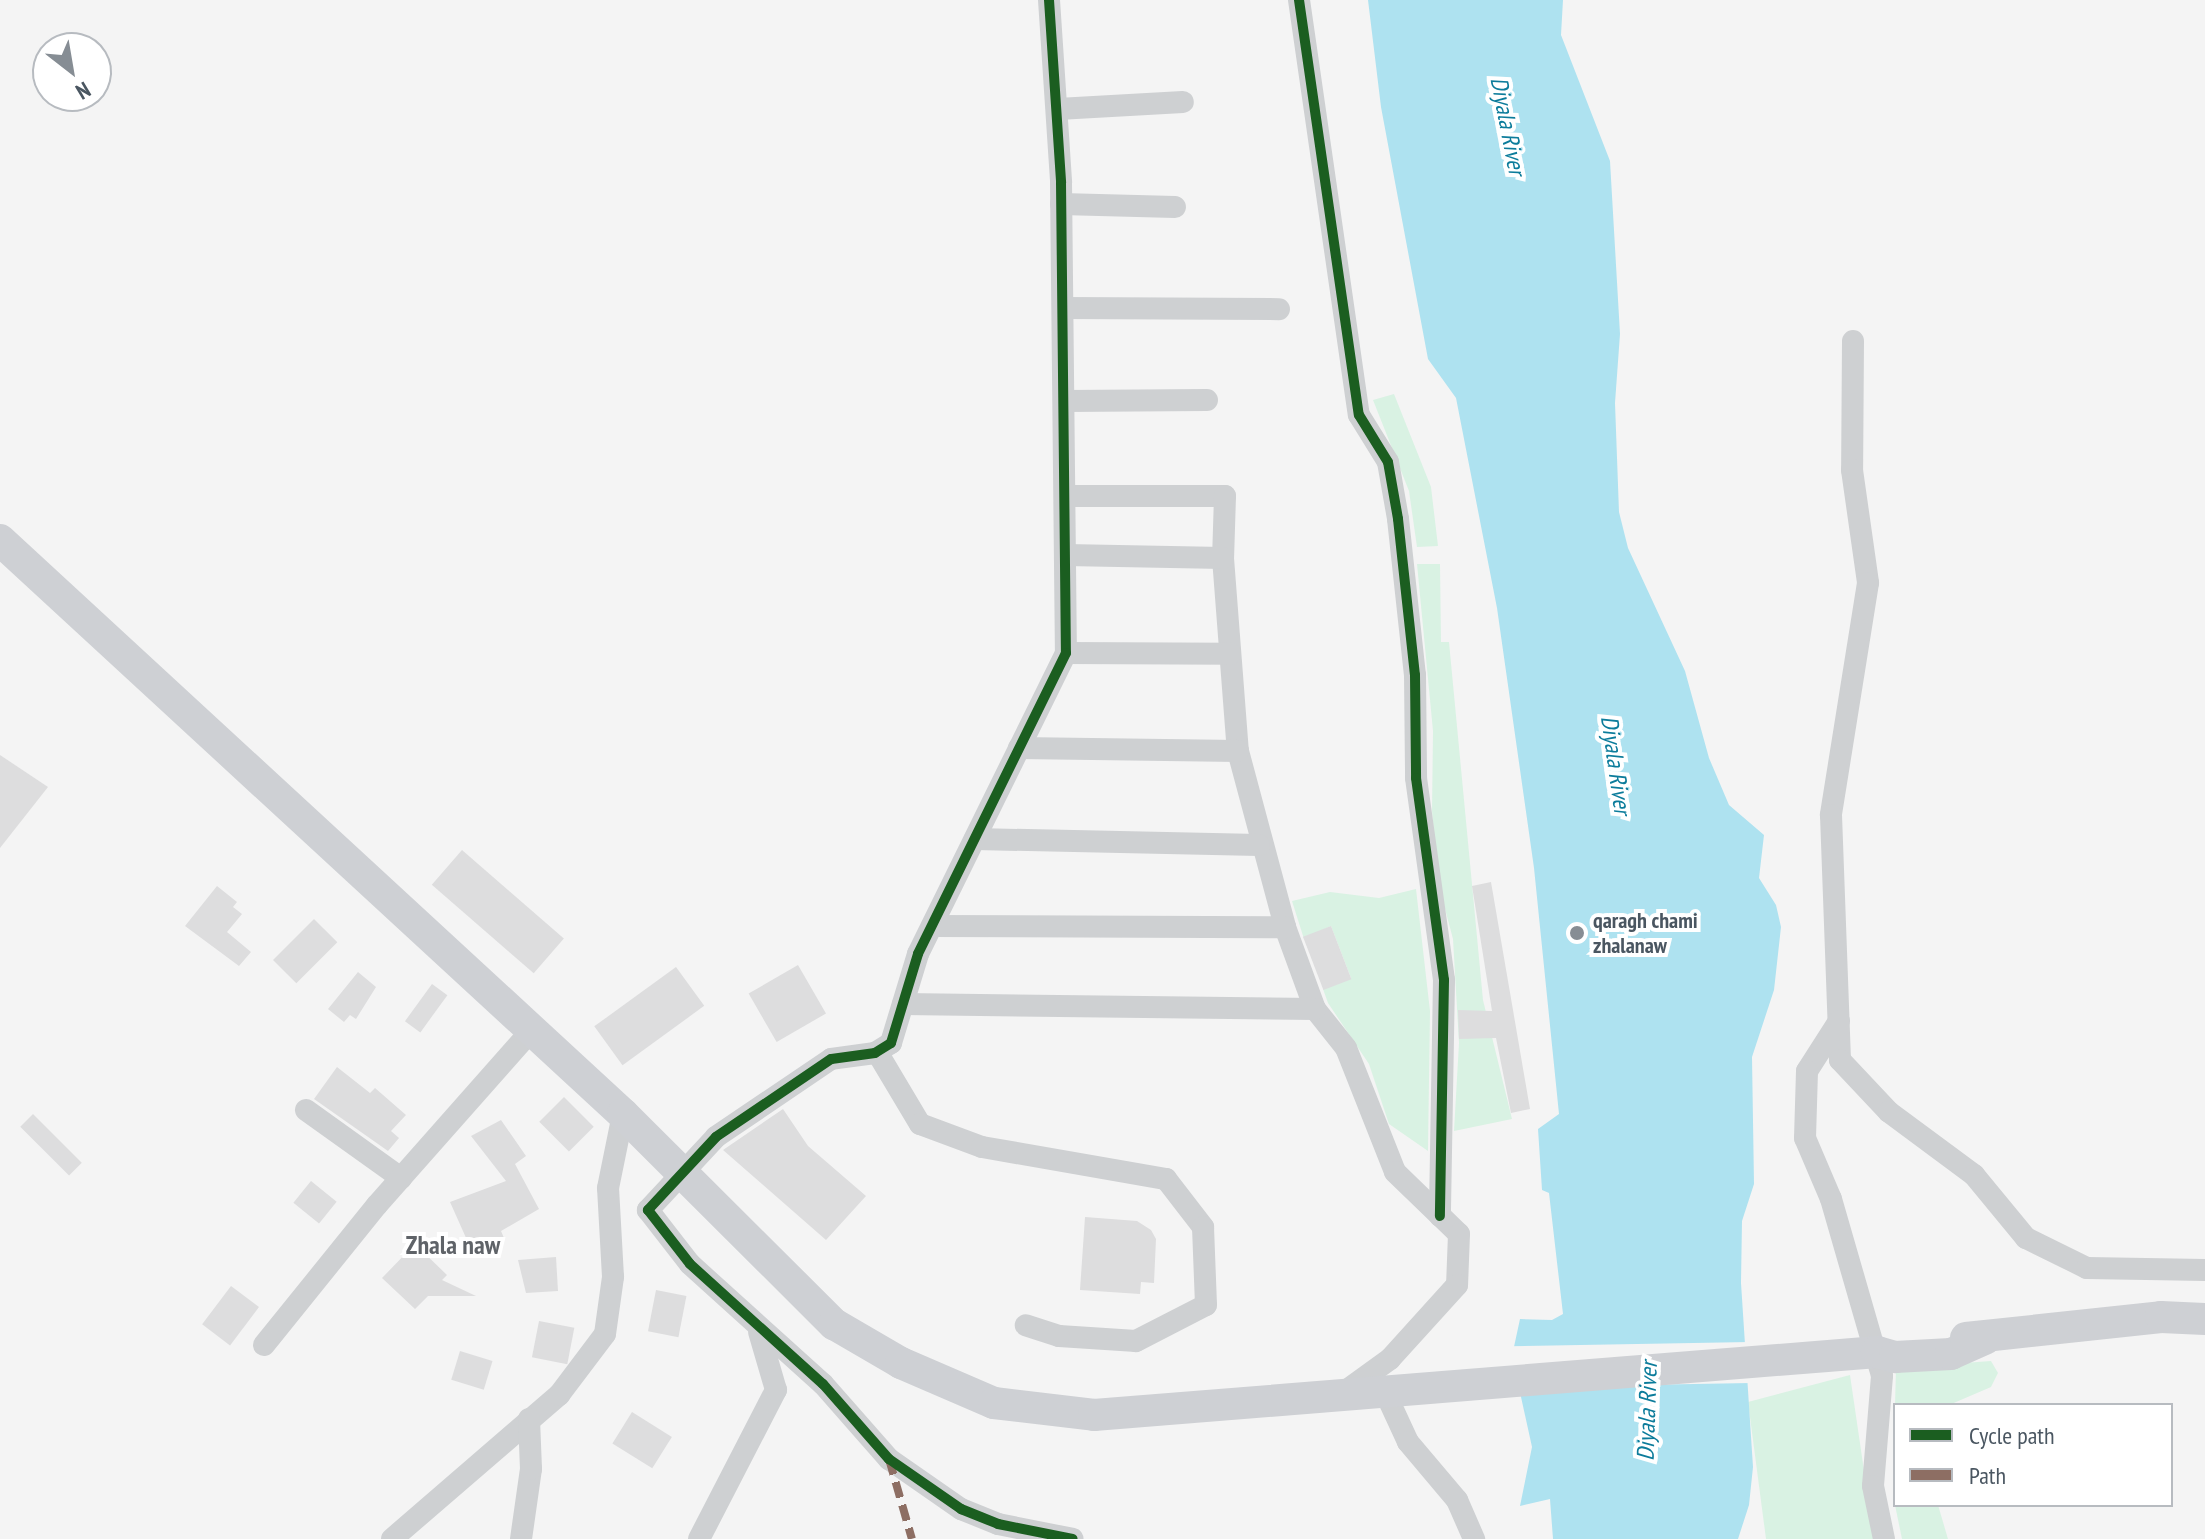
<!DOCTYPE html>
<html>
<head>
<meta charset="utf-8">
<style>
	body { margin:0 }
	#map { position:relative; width:2205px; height:1539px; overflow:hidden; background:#f4f4f4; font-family:"PT Sans Narrow",sans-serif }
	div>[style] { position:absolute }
	.green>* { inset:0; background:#d9f2e3 }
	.water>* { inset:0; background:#aee2f0 }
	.pier>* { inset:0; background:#f4f4f4; transform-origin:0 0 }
	.building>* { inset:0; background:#ddddde; transform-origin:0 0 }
	.minor>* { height:22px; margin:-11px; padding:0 11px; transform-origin:11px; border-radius:11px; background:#ced0d2 }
	.secondary>* { height:32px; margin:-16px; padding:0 16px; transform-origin:16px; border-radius:16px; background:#ced0d4 }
	.quiet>* { height:8px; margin-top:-4px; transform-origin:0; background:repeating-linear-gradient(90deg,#8d6e63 0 16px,transparent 0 24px) }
	.cycleway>* { height:10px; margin:-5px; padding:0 5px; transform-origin:5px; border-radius:5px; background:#1b5e20 }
	.dots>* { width:22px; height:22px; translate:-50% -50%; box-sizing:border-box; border:4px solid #fff; border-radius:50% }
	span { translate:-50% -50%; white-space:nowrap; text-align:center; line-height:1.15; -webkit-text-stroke:8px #fff; paint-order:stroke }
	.poi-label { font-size:22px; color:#4a5661; font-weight:700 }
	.left { translate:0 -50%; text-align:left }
	.water-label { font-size:24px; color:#0c7c9b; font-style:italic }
	.quarter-label { font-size:26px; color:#5f6368; font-weight:700 }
	.legend { position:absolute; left:1893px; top:1403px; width:280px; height:104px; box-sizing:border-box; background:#fff; border:2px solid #b7bbc0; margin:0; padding:10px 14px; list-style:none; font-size:24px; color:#4a5661 }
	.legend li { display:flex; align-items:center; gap:16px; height:40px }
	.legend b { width:40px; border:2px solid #b7bbc0 }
	.north { position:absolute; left:32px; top:32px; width:80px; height:80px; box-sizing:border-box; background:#fff; border:2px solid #b7bbc0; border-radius:50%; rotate:149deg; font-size:22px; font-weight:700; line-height:32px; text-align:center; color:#4a5661 }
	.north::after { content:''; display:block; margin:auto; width:28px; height:36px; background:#868d94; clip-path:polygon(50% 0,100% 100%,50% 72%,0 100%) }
</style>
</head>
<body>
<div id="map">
	<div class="green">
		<div style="clip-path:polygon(1394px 394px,1431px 487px,1438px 546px,1417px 547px,1409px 491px,1373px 400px)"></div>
		<div style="clip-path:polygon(1417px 564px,1440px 564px,1441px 642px,1449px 642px,1483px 1000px,1512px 1119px,1454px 1131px,1459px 1043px,1453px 939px,1439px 886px,1432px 811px,1433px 731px)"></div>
		<div style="clip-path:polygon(1416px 889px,1430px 1011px,1428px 1151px,1389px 1124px,1369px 1064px,1328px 1003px,1323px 989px,1351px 978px,1331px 926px,1304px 939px,1292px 901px,1330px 892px,1379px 898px)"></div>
		<div style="clip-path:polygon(1991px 1361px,1998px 1373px,1991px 1387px,1949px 1405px,1895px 1405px,1896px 1368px)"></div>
		<div style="clip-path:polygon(1850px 1375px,1874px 1539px,1766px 1539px,1748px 1402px)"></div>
		<div style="clip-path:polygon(1895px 1505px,1938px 1505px,1948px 1539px,1902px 1539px)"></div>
	</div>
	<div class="water">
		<div style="clip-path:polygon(1368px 0,1563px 0,1561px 35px,1610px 161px,1620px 334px,1615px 403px,1619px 512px,1628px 548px,1685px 671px,1709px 758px,1729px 805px,1764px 835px,1759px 878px,1776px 905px,1781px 927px,1774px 990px,1752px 1057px,1754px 1184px,1742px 1221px,1741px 1283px,1753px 1467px,1749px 1505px,1738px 1539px,1553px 1539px,1550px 1499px,1520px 1506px,1532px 1447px,1512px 1356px,1520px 1319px,1552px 1320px,1563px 1314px,1549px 1193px,1542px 1190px,1538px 1129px,1559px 1114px,1534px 868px,1497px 608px,1456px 398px,1428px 359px,1381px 107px)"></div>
	</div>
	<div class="pier">
		<div style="left:1750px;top:1342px;width:41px;height:242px;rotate:89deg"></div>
	</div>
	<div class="building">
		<div style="clip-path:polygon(0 755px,48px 787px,0 848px)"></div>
		<div style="left:462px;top:850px;width:135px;height:46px;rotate:41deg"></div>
		<div style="clip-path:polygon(1491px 882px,1530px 1109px,1511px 1113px,1496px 1038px,1459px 1039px,1458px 1010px,1492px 1011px,1472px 886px)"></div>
		<div style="clip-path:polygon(217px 886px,237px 902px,233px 907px,242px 914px,227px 932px,251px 952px,239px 966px,185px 926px)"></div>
		<div style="left:314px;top:919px;width:33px;height:58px;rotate:45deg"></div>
		<div style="left:1331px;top:926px;width:57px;height:30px;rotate:69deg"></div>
		<div style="left:798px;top:965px;width:56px;height:57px;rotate:60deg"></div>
		<div style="left:676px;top:967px;width:48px;height:101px;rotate:54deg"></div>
		<div style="clip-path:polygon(358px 972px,376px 987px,356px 1019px,350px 1015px,344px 1022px,328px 1009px)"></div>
		<div style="left:432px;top:984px;width:19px;height:46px;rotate:36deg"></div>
		<div style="clip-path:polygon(337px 1067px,370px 1093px,375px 1088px,406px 1115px,391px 1131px,399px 1138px,388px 1151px,314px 1099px)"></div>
		<div style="left:564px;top:1097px;width:42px;height:35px;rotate:45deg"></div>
		<div style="clip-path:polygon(783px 1109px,808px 1146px,866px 1196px,826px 1240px,723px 1150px)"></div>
		<div style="left:33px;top:1114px;width:69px;height:18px;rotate:45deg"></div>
		<div style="clip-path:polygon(501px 1120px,526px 1156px,515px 1164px,539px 1209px,501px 1231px,504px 1238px,471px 1249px,450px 1202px,506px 1181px,471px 1136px)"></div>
		<div style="left:311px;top:1181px;width:33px;height:28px;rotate:39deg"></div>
		<div style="clip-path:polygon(1085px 1217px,1137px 1221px,1151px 1230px,1156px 1239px,1154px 1283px,1141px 1282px,1140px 1294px,1080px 1290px)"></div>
		<div style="clip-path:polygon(415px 1244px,447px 1275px,442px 1280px,476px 1296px,428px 1296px,415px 1309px,382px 1278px)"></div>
		<div style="clip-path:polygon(556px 1257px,558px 1291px,526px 1293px,518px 1260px)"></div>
		<div style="left:231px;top:1286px;width:35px;height:48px;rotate:37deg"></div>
		<div style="left:656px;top:1290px;width:31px;height:42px;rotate:11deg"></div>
		<div style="left:539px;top:1321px;width:36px;height:37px;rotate:11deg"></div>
		<div style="left:460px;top:1351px;width:34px;height:30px;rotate:17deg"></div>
		<div style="left:632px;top:1412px;width:47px;height:37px;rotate:32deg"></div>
	</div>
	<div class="minor">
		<div style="left:1049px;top:0;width:183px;rotate:86.2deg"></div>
		<div style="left:1061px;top:183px;width:470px;rotate:89.4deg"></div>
		<div style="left:1066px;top:653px;width:335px;rotate:116.2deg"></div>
		<div style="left:918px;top:954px;width:93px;rotate:106.9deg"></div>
		<div style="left:891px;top:1043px;width:19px;rotate:148deg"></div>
		<div style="left:875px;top:1053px;width:44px;rotate:172.2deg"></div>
		<div style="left:831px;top:1059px;width:139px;rotate:145.9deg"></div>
		<div style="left:716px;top:1137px;width:100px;rotate:133deg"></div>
		<div style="left:648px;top:1210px;width:68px;rotate:52.1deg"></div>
		<div style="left:690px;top:1264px;width:179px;rotate:42.1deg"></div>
		<div style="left:823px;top:1384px;width:100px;rotate:48.7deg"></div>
		<div style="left:889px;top:1459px;width:88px;rotate:34.8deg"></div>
		<div style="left:961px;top:1509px;width:40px;rotate:22deg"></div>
		<div style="left:998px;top:1524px;width:76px;rotate:11.3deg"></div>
		<div style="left:1299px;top:0;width:419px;rotate:81.8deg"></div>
		<div style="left:1359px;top:415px;width:55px;rotate:58.3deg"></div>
		<div style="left:1388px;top:462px;width:58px;rotate:80deg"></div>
		<div style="left:1398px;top:519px;width:157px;rotate:83.8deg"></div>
		<div style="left:1415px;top:675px;width:103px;rotate:89.4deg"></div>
		<div style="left:1416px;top:778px;width:204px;rotate:82.1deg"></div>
		<div style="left:1444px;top:980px;width:236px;rotate:91deg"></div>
		<div style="left:1058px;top:109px;width:125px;rotate:-3.2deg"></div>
		<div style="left:1061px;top:204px;width:114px;rotate:1.5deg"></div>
		<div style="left:1064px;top:308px;width:215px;rotate:0.3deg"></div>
		<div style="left:1853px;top:341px;width:129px;rotate:90.4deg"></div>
		<div style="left:1852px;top:470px;width:114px;rotate:81.9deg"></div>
		<div style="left:1868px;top:583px;width:235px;rotate:99.1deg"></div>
		<div style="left:1831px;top:815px;width:245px;rotate:87.9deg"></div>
		<div style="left:1840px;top:1060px;width:71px;rotate:46.7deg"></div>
		<div style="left:1889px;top:1112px;width:106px;rotate:36.5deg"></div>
		<div style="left:1974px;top:1175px;width:82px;rotate:50.5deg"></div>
		<div style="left:2026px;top:1238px;width:68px;rotate:26.2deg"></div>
		<div style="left:2087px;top:1268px;width:118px;rotate:1deg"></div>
		<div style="left:1066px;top:401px;width:141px;rotate:-0.4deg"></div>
		<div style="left:1066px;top:496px;width:159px"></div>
		<div style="left:1225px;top:496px;width:62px;rotate:91.8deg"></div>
		<div style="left:1223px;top:558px;width:194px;rotate:85.6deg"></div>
		<div style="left:1238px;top:751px;width:182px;rotate:75deg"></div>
		<div style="left:1285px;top:927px;width:87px;rotate:69.9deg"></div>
		<div style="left:1315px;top:1009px;width:50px;rotate:51.5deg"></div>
		<div style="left:1346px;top:1048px;width:133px;rotate:68.4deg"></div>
		<div style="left:1395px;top:1172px;width:89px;rotate:44.1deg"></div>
		<div style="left:1459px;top:1234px;width:51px;rotate:92.2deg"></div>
		<div style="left:1457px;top:1285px;width:100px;rotate:132.2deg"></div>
		<div style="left:1390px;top:1359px;width:58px;rotate:144.1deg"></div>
		<div style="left:1066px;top:555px;width:157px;rotate:1.1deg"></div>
		<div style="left:1066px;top:653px;width:164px;rotate:0.3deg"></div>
		<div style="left:1019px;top:748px;width:219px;rotate:0.8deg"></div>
		<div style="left:975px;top:839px;width:284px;rotate:1.2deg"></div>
		<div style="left:932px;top:926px;width:353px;rotate:0.2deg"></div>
		<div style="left:903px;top:1004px;width:412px;rotate:0.7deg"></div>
		<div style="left:1839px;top:1021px;width:59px;rotate:122.6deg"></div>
		<div style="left:1807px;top:1071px;width:67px;rotate:91.7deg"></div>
		<div style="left:1805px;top:1138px;width:66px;rotate:66.9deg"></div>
		<div style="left:1831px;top:1199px;width:184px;rotate:73.9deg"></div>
		<div style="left:1882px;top:1376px;width:110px;rotate:94.7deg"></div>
		<div style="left:1873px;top:1486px;width:54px;rotate:78.3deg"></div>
		<div style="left:877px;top:1052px;width:84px;rotate:59.2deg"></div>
		<div style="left:920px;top:1124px;width:66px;rotate:20.4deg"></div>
		<div style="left:982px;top:1147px;width:187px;rotate:9.9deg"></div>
		<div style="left:1166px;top:1179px;width:61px;rotate:52.4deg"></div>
		<div style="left:1203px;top:1227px;width:78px;rotate:87.8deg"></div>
		<div style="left:1206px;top:1305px;width:79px;rotate:152.8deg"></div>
		<div style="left:1136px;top:1341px;width:77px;rotate:-176.3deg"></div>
		<div style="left:1059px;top:1336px;width:35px;rotate:-162deg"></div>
		<div style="left:306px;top:1110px;width:117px;rotate:35.6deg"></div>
		<div style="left:264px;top:1345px;width:180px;rotate:-51.1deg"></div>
		<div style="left:377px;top:1205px;width:234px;rotate:-48.5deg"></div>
		<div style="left:1384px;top:1390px;width:57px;rotate:65.2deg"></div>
		<div style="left:1408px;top:1442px;width:76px;rotate:49.8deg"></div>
		<div style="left:1457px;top:1500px;width:43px;rotate:66.4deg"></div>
		<div style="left:392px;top:1539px;width:221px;rotate:-40.8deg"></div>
		<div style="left:559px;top:1395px;width:76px;rotate:-53deg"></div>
		<div style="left:605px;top:1334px;width:58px;rotate:-82deg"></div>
		<div style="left:613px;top:1277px;width:89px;rotate:-93.2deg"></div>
		<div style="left:608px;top:1188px;width:76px;rotate:-78.5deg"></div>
		<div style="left:521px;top:1539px;width:71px;rotate:-81.9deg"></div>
		<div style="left:531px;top:1469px;width:50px;rotate:-92.3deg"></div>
		<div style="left:699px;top:1539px;width:168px;rotate:-62.7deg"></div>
		<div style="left:776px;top:1390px;width:60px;rotate:-106.3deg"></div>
	</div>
	<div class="secondary">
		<div style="left:0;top:540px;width:847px;rotate:42.66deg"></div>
		<div style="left:623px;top:1114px;width:298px;rotate:44.9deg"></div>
		<div style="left:834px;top:1324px;width:78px;rotate:30.2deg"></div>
		<div style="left:901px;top:1363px;width:101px;rotate:23.3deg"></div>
		<div style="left:994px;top:1403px;width:101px;rotate:6.8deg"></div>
		<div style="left:1094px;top:1415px;width:786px;rotate:-4.6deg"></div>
		<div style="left:1877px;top:1352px;width:19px;rotate:16deg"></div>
		<div style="left:1895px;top:1357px;width:56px;rotate:-3.1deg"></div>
		<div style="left:1951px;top:1354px;width:37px;rotate:-24deg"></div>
		<div style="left:1966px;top:1338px;width:196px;rotate:-6.1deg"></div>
		<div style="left:2161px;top:1317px;width:44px;rotate:2.6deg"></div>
	</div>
	<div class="quiet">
		<div style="left:889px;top:1459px;width:83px;rotate:74deg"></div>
	</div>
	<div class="cycleway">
		<div style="left:1049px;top:0;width:183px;rotate:86.2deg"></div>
		<div style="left:1061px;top:183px;width:470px;rotate:89.4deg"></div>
		<div style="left:1066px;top:653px;width:335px;rotate:116.2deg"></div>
		<div style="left:918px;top:954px;width:93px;rotate:106.9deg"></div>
		<div style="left:891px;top:1043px;width:19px;rotate:148deg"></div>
		<div style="left:875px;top:1053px;width:44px;rotate:172.2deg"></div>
		<div style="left:831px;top:1059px;width:139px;rotate:145.9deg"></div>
		<div style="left:716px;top:1137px;width:100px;rotate:133deg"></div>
		<div style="left:648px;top:1210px;width:68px;rotate:52.1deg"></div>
		<div style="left:690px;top:1264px;width:179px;rotate:42.1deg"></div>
		<div style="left:823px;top:1384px;width:100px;rotate:48.7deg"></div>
		<div style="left:889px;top:1459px;width:88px;rotate:34.8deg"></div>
		<div style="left:961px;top:1509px;width:40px;rotate:22deg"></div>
		<div style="left:998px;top:1524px;width:76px;rotate:11.3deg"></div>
		<div style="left:1299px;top:0;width:419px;rotate:81.8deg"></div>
		<div style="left:1359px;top:415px;width:55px;rotate:58.3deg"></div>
		<div style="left:1388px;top:462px;width:58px;rotate:80deg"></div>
		<div style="left:1398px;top:519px;width:157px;rotate:83.8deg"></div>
		<div style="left:1415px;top:675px;width:103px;rotate:89.4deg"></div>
		<div style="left:1416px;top:778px;width:204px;rotate:82.1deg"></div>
		<div style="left:1444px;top:980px;width:236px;rotate:91deg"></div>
	</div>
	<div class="dots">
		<div style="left:1577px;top:933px;background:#868d94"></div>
	</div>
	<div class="poi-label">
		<span class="left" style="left:1593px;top:933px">qaragh chami<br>zhalanaw</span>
	</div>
	<div class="water-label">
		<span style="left:1508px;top:126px;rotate:79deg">Diyala River</span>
		<span style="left:1616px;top:765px;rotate:82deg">Diyala River</span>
		<span style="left:1647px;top:1411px;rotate:-88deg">Diyala River</span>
	</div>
	<div class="quarter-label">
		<span style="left:453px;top:1245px">Zhala naw</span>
	</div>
	<ul class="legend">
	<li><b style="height:10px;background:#1b5e20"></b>Cycle path</li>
	<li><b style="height:10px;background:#8d6e63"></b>Path</li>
	</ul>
	<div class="north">N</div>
</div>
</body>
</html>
